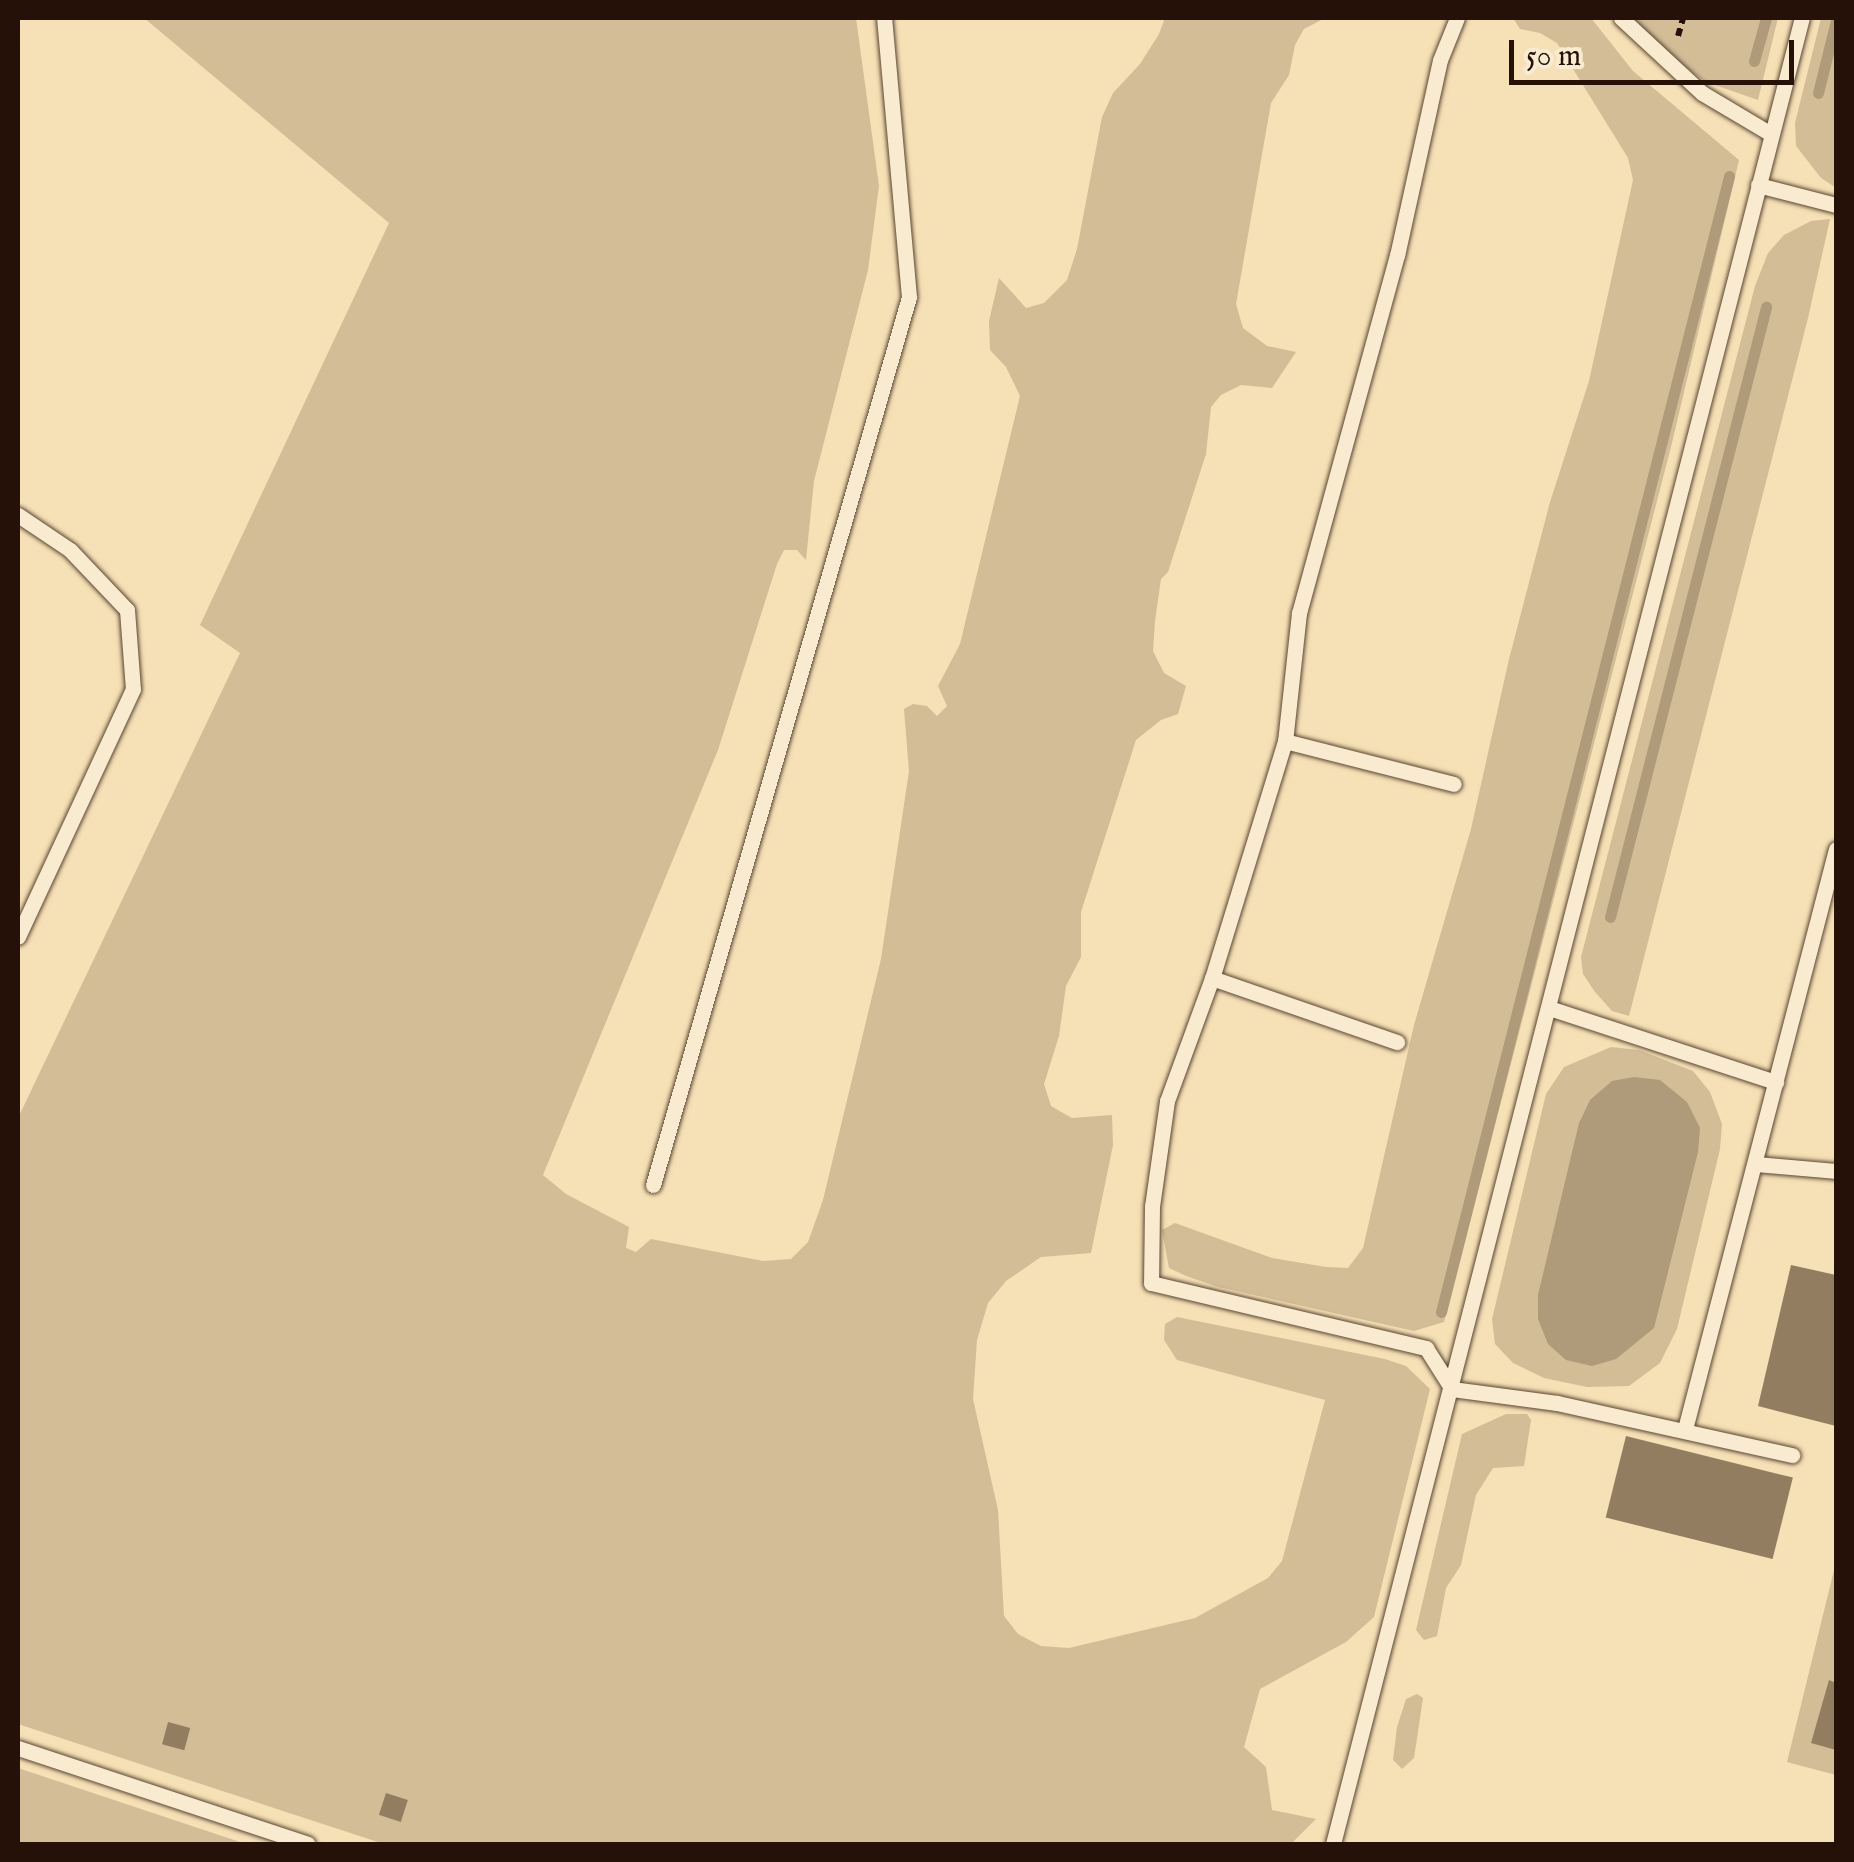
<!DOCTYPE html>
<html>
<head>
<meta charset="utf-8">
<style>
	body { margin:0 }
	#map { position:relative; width:1854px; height:1862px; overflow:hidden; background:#f6e0b5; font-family:"IM FELL English",serif }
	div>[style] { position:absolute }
	.green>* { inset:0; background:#d2bd97 }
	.water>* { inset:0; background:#af9a7a }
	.stream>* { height:11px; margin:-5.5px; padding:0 5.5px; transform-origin:5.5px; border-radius:5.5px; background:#af9a7a }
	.building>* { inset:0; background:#927d61; transform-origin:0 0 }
	.path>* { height:6px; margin-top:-3px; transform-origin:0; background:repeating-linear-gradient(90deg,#251107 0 8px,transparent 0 13px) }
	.roads { filter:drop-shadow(0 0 2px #594532) drop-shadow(0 0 2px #594532) }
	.service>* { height:15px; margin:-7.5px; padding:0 7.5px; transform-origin:7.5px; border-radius:7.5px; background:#f9ebcf }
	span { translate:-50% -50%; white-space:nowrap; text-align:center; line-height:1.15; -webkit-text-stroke:10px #f9ebcf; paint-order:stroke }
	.frame { position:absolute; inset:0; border:20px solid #251107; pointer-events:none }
	.scale { position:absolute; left:1509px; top:40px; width:285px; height:45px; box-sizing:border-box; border:5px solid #251107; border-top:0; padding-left:12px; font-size:30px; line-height:35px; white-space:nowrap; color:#251107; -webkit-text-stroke:8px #f9ebcf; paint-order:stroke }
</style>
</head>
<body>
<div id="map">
	<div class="green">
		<div style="clip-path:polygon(144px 18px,856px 18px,879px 186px,868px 270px,814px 481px,806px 560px,797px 550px,784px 550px,777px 564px,718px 750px,543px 1175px,566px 1194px,629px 1227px,626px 1248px,636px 1252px,651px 1239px,763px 1261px,791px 1259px,808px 1242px,823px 1200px,881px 959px,909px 771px,904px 709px,913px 704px,927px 706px,937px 716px,947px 706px,938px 686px,960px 644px,1020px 396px,1006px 367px,990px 350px,989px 321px,999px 278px,1026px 308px,1044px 303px,1067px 280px,1077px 249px,1102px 117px,1113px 93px,1140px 64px,1159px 34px,1165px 18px,1325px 18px,1304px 29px,1295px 45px,1289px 75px,1271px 103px,1236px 304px,1243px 328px,1267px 346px,1296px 352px,1272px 388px,1241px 385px,1221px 395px,1211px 407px,1206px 454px,1168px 572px,1161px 579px,1155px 621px,1153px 651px,1164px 673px,1186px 686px,1178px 714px,1161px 720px,1136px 740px,1081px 912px,1081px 957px,1066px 986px,1059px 1036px,1044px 1084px,1051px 1106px,1072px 1118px,1112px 1115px,1113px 1145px,1091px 1253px,1041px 1257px,1006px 1281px,988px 1303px,977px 1340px,973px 1399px,998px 1510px,1004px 1616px,1018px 1634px,1041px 1646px,1069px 1648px,1195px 1618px,1268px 1578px,1282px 1561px,1325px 1400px,1177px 1360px,1164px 1340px,1165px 1324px,1177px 1317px,1385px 1359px,1406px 1366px,1430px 1389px,1374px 1617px,1346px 1642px,1260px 1689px,1244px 1747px,1266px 1767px,1272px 1810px,1316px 1819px,1291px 1844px,384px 1844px,18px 1724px,18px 1118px,240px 653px,200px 625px,389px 223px)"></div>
		<div style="clip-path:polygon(1513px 18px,1591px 18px,1633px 71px,1739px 160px,1671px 447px,1444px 1322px,1414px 1331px,1218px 1287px,1186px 1276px,1169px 1268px,1162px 1230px,1175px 1223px,1272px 1258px,1326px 1267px,1348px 1268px,1363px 1248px,1414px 1025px,1471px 829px,1509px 659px,1550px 502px,1589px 381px,1633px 180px,1628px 158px,1557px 43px,1540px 33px,1520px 29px)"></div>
		<div style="clip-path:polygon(1633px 18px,1778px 18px,1758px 100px,1706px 82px,1677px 61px)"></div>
		<div style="clip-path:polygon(1821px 18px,1836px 18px,1835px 187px,1821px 178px,1796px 146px,1795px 123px)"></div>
		<div style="clip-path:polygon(1830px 219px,1808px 318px,1629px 1016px,1612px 1011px,1595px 992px,1583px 974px,1581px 957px,1755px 286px,1768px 253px,1784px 235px,1811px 221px)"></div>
		<div style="clip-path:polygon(1611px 1047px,1639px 1050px,1693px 1071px,1710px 1092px,1722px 1124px,1720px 1149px,1677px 1329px,1660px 1363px,1629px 1386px,1587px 1387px,1544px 1378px,1513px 1363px,1495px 1344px,1492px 1319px,1546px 1094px,1564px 1067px)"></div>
		<div style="clip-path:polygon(1506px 1414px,1527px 1414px,1531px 1420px,1524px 1466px,1493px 1468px,1476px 1495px,1461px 1565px,1446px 1588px,1437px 1636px,1424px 1640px,1416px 1630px,1462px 1434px)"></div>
		<div style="clip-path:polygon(1836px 1562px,1836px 1775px,1787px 1762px)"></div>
		<div style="clip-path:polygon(1417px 1694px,1423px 1698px,1414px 1758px,1402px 1769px,1393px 1760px,1397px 1727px,1406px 1699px)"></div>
		<div style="clip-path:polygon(18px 1768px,246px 1844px,18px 1844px)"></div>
	</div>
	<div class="water">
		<div style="clip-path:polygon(1634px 1077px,1660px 1080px,1687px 1102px,1700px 1128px,1698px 1152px,1654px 1328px,1616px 1359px,1592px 1366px,1566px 1360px,1548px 1344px,1538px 1319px,1538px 1295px,1579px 1123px,1590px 1100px,1612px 1081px)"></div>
	</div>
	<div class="stream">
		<div style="left:1754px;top:61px;width:45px;rotate:-74.4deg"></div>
		<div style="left:1818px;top:93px;width:75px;rotate:-76.1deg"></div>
		<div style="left:1610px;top:917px;width:630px;rotate:-75.65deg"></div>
		<div style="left:1441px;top:1312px;width:1172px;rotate:-75.77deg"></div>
	</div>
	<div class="building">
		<div style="clip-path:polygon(1791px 1265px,1836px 1275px,1836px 1426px,1758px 1406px)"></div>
		<div style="left:1626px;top:1436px;width:172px;height:84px;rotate:14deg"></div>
		<div style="clip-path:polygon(1829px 1680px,1836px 1683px,1836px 1750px,1811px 1743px)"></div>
		<div style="left:168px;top:1722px;width:23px;height:23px;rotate:15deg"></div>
		<div style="left:386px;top:1793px;width:23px;height:23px;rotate:18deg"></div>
	</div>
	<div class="path">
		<div style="left:1678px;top:36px;width:19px;rotate:-74deg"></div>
	</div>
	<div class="roads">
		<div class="service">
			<div style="left:1457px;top:18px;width:45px;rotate:112deg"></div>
			<div style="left:1440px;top:60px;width:200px;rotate:102.4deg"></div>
			<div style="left:1397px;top:255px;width:371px;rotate:105.3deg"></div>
			<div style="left:1299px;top:613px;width:129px;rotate:96.2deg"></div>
			<div style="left:1285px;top:741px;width:248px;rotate:107.1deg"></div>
			<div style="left:1212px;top:978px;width:131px;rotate:110.1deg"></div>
			<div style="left:1167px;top:1101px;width:106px;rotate:98.1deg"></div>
			<div style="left:1152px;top:1206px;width:77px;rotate:90.7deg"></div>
			<div style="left:1151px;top:1283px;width:283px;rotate:13.3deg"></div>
			<div style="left:1426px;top:1348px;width:49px;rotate:57.6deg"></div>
			<div style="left:1452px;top:1389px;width:106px;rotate:7.6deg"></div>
			<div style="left:1557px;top:1403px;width:241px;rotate:12.5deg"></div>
			<div style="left:1621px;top:18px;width:110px;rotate:42.8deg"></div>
			<div style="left:1702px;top:93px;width:80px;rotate:30.7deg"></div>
			<div style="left:1758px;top:185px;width:81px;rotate:14.4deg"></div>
			<div style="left:18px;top:515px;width:63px;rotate:33.9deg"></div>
			<div style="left:70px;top:550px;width:83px;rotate:46.5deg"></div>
			<div style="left:127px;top:610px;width:79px;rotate:85.7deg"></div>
			<div style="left:133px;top:689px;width:273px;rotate:114.9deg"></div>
			<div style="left:1285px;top:741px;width:174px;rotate:14.3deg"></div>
			<div style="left:1212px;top:978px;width:196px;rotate:19.1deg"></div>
			<div style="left:1549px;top:1008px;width:239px;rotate:18.1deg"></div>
			<div style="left:1756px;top:1164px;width:80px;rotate:5deg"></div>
			<div style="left:653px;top:1185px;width:924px;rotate:-73.92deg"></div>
			<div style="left:909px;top:297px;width:280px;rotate:-95.1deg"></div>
			<div style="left:1685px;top:1429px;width:599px;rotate:-75.41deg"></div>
			<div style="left:18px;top:1748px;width:305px;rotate:18.3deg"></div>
			<div style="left:1333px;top:1844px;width:1885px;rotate:-75.6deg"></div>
		</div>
	</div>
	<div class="frame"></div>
	<div class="scale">50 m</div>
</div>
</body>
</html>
